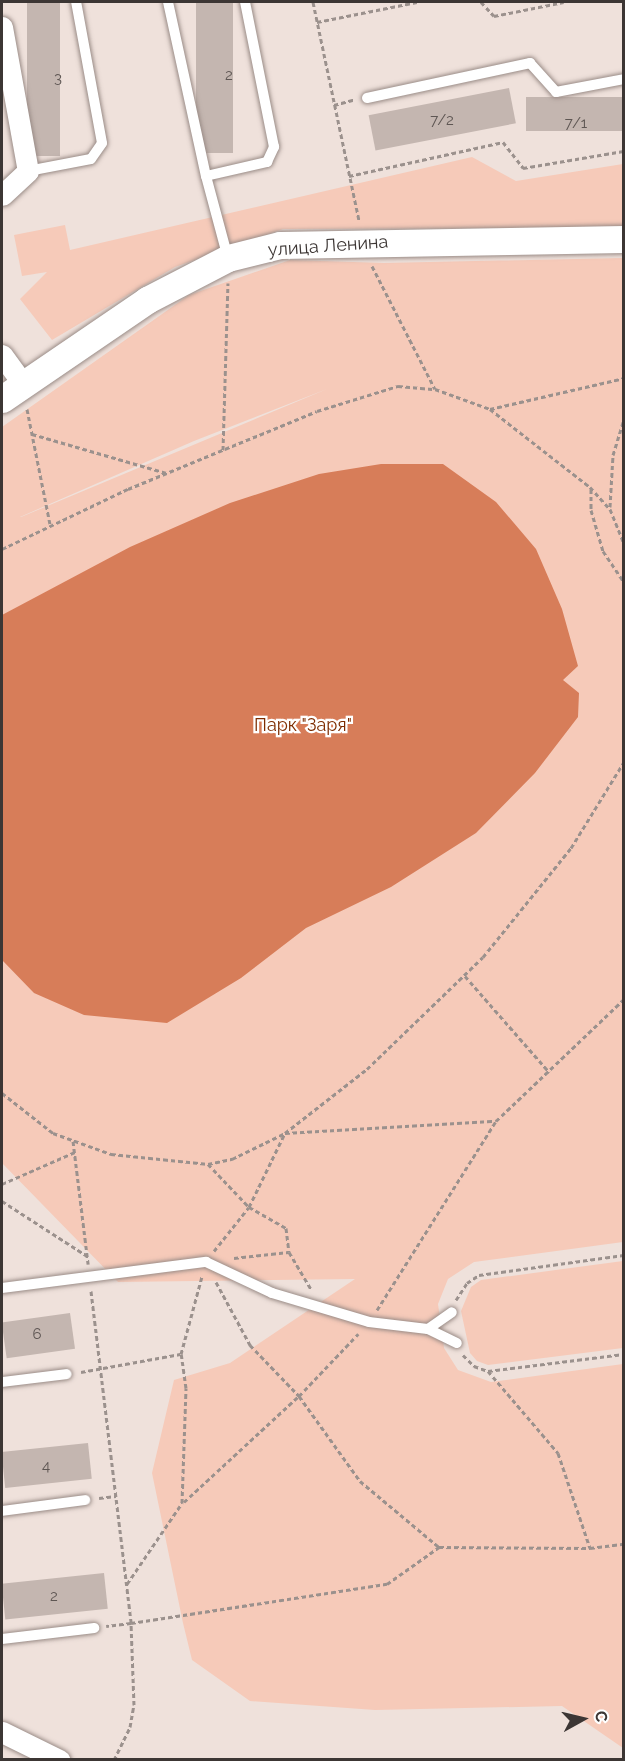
<!DOCTYPE html>
<html>
<head>
<meta charset="utf-8">
<style>
	body { margin:0 }
	#map { position:relative; width:625px; height:1761px; overflow:hidden; background:#efe1db; font-family:Raleway,sans-serif }
	div>[style] { position:absolute }
	.green>* { inset:0; background:#f6cab9 }
	.water>* { inset:0; background:#d77d59 }
	.building>* { inset:0; background:#c4b6b0; transform-origin:0 0 }
	.path>* { height:3px; margin-top:-1.5px; transform-origin:0; background:repeating-linear-gradient(90deg,#9b918d 0 4.5px,transparent 0 7.5px) }
	.roads { filter:drop-shadow(0 0 2px #9a8c87) drop-shadow(0 0 2px #9a8c87) }
	.service>* { height:10px; margin:-5px; padding:0 5px; transform-origin:5px; border-radius:5px; background:#fff }
	.minor>* { height:21px; margin:-10.5px; padding:0 10.5px; transform-origin:10.5px; border-radius:10.5px; background:#fff }
	.tertiary>* { height:27px; margin:-13.5px; padding:0 13.5px; transform-origin:13.5px; border-radius:13.5px; background:#fff }
	span { translate:-50% -50%; white-space:nowrap; text-align:center; line-height:1.15; -webkit-text-stroke:4.5px #fff; paint-order:stroke }
	.number-label { font-size:15px; color:#5e5653 }
	.number-label span { -webkit-text-stroke-width:0 }
	.street-label { font-size:18px; color:#3c3634 }
	.park-label { font-size:18px; color:#7d2c01 }
	.frame { position:absolute; inset:0; border:3px solid #3c3634; pointer-events:none }
	.north { position:absolute; left:553px; top:1689px; width:60px; height:60px; -webkit-text-stroke:4px #fff; paint-order:stroke; rotate:82deg; font-size:16px; font-weight:700; line-height:24px; text-align:center; color:#3c3634 }
	.north::after { content:''; display:block; margin:auto; width:21px; height:27px; background:#3c3634; clip-path:polygon(50% 0,100% 100%,50% 72%,0 100%) }
</style>
</head>
<body>
<div id="map">
	<div class="green">
		<div style="clip-path:polygon(472px 157px,516px 181px,623px 164px,623px 228px,283px 229px,175px 267px,52px 340px,20px 299px,47px 272px,22px 276px,14px 235px,65px 225px,70px 250px)"></div>
		<div style="clip-path:polygon(evenodd,623px 258px,623px 1242px,474px 1262px,448px 1279px,438px 1304px,444px 1348px,458px 1370px,491px 1382px,623px 1364px,623px 1748px,562px 1706px,375px 1710px,250px 1701px,192px 1660px,183px 1623px,152px 1473px,174px 1380px,230px 1363px,355px 1279px,118px 1282px,2px 1163px,2px 427px,189px 295px,290px 260px,384px 263px,623px 258px,327px 389px,21px 517px,20px 517px,194px 441px,327px 389px)"></div>
		<div style="clip-path:polygon(623px 1261px,623px 1348px,488px 1365px,477px 1361px,470px 1353px,461px 1311px,471px 1287px,481px 1280px)"></div>
	</div>
	<div class="water">
		<div style="clip-path:polygon(381px 464px,443px 464px,496px 502px,536px 549px,562px 609px,578px 666px,563px 680px,579px 693px,578px 717px,535px 773px,476px 833px,391px 887px,306px 928px,241px 978px,167px 1023px,84px 1015px,34px 993px,2px 960px,2px 615px,130px 547px,230px 503px,319px 474px)"></div>
	</div>
	<div class="building">
		<div style="left:27px;top:2px;width:33px;height:154px"></div>
		<div style="left:196px;top:2px;width:37px;height:151px"></div>
		<div style="left:509px;top:88px;width:36px;height:143px;rotate:79deg"></div>
		<div style="left:624px;top:97px;width:34px;height:98px;rotate:90deg"></div>
		<div style="left:70px;top:1313px;width:36px;height:69px;rotate:82deg"></div>
		<div style="left:88px;top:1443px;width:36px;height:87px;rotate:84deg"></div>
		<div style="left:104px;top:1573px;width:36px;height:103px;rotate:84deg"></div>
	</div>
	<div class="path">
		<div style="left:313px;top:2px;width:223px;rotate:78.1deg"></div>
		<div style="left:481px;top:2px;width:19px;rotate:47deg"></div>
		<div style="left:494px;top:16px;width:71px;rotate:-11.3deg"></div>
		<div style="left:317px;top:22px;width:102px;rotate:-11.3deg"></div>
		<div style="left:334px;top:105px;width:20px;rotate:-15deg"></div>
		<div style="left:349px;top:176px;width:158px;rotate:-12.4deg"></div>
		<div style="left:503px;top:142px;width:33px;rotate:52deg"></div>
		<div style="left:523px;top:168px;width:102px;rotate:-9.6deg"></div>
		<div style="left:372px;top:266px;width:138px;rotate:62.9deg"></div>
		<div style="left:27px;top:409px;width:117px;rotate:78.7deg"></div>
		<div style="left:490px;top:409px;width:138px;rotate:-13deg"></div>
		<div style="left:32px;top:434px;width:140px;rotate:16.2deg"></div>
		<div style="left:223px;top:450px;width:167px;rotate:-88.3deg"></div>
		<div style="left:591px;top:489px;width:21px;rotate:90deg"></div>
		<div style="left:591px;top:510px;width:43px;rotate:73.7deg"></div>
		<div style="left:603px;top:551px;width:37px;rotate:56deg"></div>
		<div style="left:610px;top:507px;width:52px;rotate:-86.7deg"></div>
		<div style="left:613px;top:455px;width:38px;rotate:-73deg"></div>
		<div style="left:2px;top:549px;width:140px;rotate:-25.5deg"></div>
		<div style="left:128px;top:489px;width:204px;rotate:-22.4deg"></div>
		<div style="left:317px;top:411px;width:85px;rotate:-17.2deg"></div>
		<div style="left:398px;top:386px;width:37px;rotate:5deg"></div>
		<div style="left:435px;top:389px;width:59px;rotate:20deg"></div>
		<div style="left:490px;top:409px;width:127px;rotate:38deg"></div>
		<div style="left:590px;top:487px;width:30px;rotate:48deg"></div>
		<div style="left:610px;top:509px;width:38px;rotate:68deg"></div>
		<div style="left:465px;top:976px;width:128px;rotate:48.8deg"></div>
		<div style="left:2px;top:1093px;width:65px;rotate:38.1deg"></div>
		<div style="left:53px;top:1133px;width:62px;rotate:19.9deg"></div>
		<div style="left:111px;top:1154px;width:98px;rotate:5.9deg"></div>
		<div style="left:208px;top:1164px;width:25px;rotate:-12deg"></div>
		<div style="left:232px;top:1159px;width:59px;rotate:-26.1deg"></div>
		<div style="left:285px;top:1133px;width:104px;rotate:-38deg"></div>
		<div style="left:367px;top:1069px;width:161px;rotate:-44deg"></div>
		<div style="left:483px;top:957px;width:140px;rotate:-51.1deg"></div>
		<div style="left:571px;top:848px;width:101px;rotate:-58.4deg"></div>
		<div style="left:73px;top:1141px;width:124px;rotate:83deg"></div>
		<div style="left:208px;top:1164px;width:59px;rotate:46.4deg"></div>
		<div style="left:249px;top:1207px;width:43px;rotate:29.6deg"></div>
		<div style="left:286px;top:1228px;width:24px;rotate:83deg"></div>
		<div style="left:289px;top:1252px;width:43px;rotate:59.3deg"></div>
		<div style="left:2px;top:1184px;width:80px;rotate:-23.7deg"></div>
		<div style="left:2px;top:1201px;width:101px;rotate:32.9deg"></div>
		<div style="left:214px;top:1251px;width:56px;rotate:-51.5deg"></div>
		<div style="left:249px;top:1207px;width:82px;rotate:-64.1deg"></div>
		<div style="left:285px;top:1133px;width:211px;rotate:-3.3deg"></div>
		<div style="left:496px;top:1121px;width:177px;rotate:-43.6deg"></div>
		<div style="left:234px;top:1258px;width:55px;rotate:-6.2deg"></div>
		<div style="left:216px;top:1282px;width:72px;rotate:61.6deg"></div>
		<div style="left:250px;top:1345px;width:71px;rotate:46.1deg"></div>
		<div style="left:299px;top:1396px;width:105px;rotate:54.3deg"></div>
		<div style="left:360px;top:1481px;width:103px;rotate:39.9deg"></div>
		<div style="left:91px;top:1291px;width:334px;rotate:83.1deg"></div>
		<div style="left:131px;top:1623px;width:25px;rotate:173deg"></div>
		<div style="left:456px;top:1300px;width:20px;rotate:-57deg"></div>
		<div style="left:467px;top:1283px;width:14px;rotate:-34deg"></div>
		<div style="left:479px;top:1275px;width:146px;rotate:-7.9deg"></div>
		<div style="left:377px;top:1310px;width:223px;rotate:-57.8deg"></div>
		<div style="left:463px;top:1355px;width:16px;rotate:45deg"></div>
		<div style="left:474px;top:1366px;width:15px;rotate:20deg"></div>
		<div style="left:488px;top:1371px;width:137px;rotate:-7.1deg"></div>
		<div style="left:488px;top:1371px;width:108px;rotate:49.5deg"></div>
		<div style="left:558px;top:1453px;width:100px;rotate:71.4deg"></div>
		<div style="left:81px;top:1372px;width:101px;rotate:-10.3deg"></div>
		<div style="left:99px;top:1498px;width:17px;rotate:-7deg"></div>
		<div style="left:184px;top:1502px;width:156px;rotate:-42.7deg"></div>
		<div style="left:299px;top:1396px;width:86px;rotate:-46.4deg"></div>
		<div style="left:127px;top:1584px;width:98px;rotate:-55.8deg"></div>
		<div style="left:182px;top:1503px;width:115px;rotate:-88deg"></div>
		<div style="left:186px;top:1388px;width:34px;rotate:-98deg"></div>
		<div style="left:181px;top:1354px;width:81px;rotate:-74.9deg"></div>
		<div style="left:114px;top:1760px;width:37px;rotate:-64deg"></div>
		<div style="left:130px;top:1727px;width:22px;rotate:-80deg"></div>
		<div style="left:134px;top:1705px;width:82px;rotate:-92.1deg"></div>
		<div style="left:131px;top:1623px;width:259px;rotate:-8.7deg"></div>
		<div style="left:387px;top:1584px;width:64px;rotate:-35.4deg"></div>
		<div style="left:439px;top:1547px;width:151px;rotate:0.4deg"></div>
		<div style="left:590px;top:1548px;width:34px;rotate:-7deg"></div>
	</div>
	<div class="roads">
		<div class="service">
			<div style="left:168px;top:2px;width:178px;rotate:77.7deg"></div>
			<div style="left:206px;top:176px;width:85px;rotate:75deg"></div>
			<div style="left:367px;top:98px;width:167px;rotate:-12.1deg"></div>
			<div style="left:530px;top:63px;width:39px;rotate:48deg"></div>
			<div style="left:556px;top:92px;width:69px;rotate:-10.8deg"></div>
			<div style="left:28px;top:171px;width:64px;rotate:-10.8deg"></div>
			<div style="left:91px;top:159px;width:19px;rotate:-55deg"></div>
			<div style="left:102px;top:143px;width:143px;rotate:-100.4deg"></div>
			<div style="left:206px;top:176px;width:63px;rotate:-12.9deg"></div>
			<div style="left:267px;top:162px;width:17px;rotate:-65deg"></div>
			<div style="left:274px;top:147px;width:148px;rotate:-101.3deg"></div>
			<div style="left:2px;top:1288px;width:206px;rotate:-7.3deg"></div>
			<div style="left:206px;top:1262px;width:73px;rotate:25.2deg"></div>
			<div style="left:272px;top:1293px;width:101px;rotate:16.6deg"></div>
			<div style="left:369px;top:1322px;width:59px;rotate:6.8deg"></div>
			<div style="left:428px;top:1329px;width:32px;rotate:26deg"></div>
			<div style="left:428px;top:1329px;width:29px;rotate:-35deg"></div>
			<div style="left:2px;top:1382px;width:65px;rotate:-7deg"></div>
			<div style="left:2px;top:1511px;width:84px;rotate:-7.5deg"></div>
			<div style="left:2px;top:1639px;width:93px;rotate:-6.8deg"></div>
		</div>
		<div class="minor">
			<div style="left:2px;top:27px;width:146px;rotate:79.8deg"></div>
			<div style="left:28px;top:171px;width:35px;rotate:137deg"></div>
			<div style="left:2px;top:355px;width:34px;rotate:54deg"></div>
			<div style="left:2px;top:1732px;width:64px;rotate:26.2deg"></div>
		</div>
		<div class="tertiary">
			<div style="left:2px;top:399px;width:176px;rotate:-34.3deg"></div>
			<div style="left:147px;top:300px;width:91px;rotate:-27.4deg"></div>
			<div style="left:228px;top:258px;width:54px;rotate:-14deg"></div>
			<div style="left:280px;top:245px;width:344px;rotate:-1deg"></div>
		</div>
	</div>
	<div class="number-label">
		<span style="left:229px;top:76px">2</span>
		<span style="left:58px;top:79px">3</span>
		<span style="left:442px;top:121px">7/2</span>
		<span style="left:576px;top:124px">7/1</span>
		<span style="left:37px;top:1335px">6</span>
		<span style="left:46px;top:1467px">4</span>
		<span style="left:54px;top:1597px">2</span>
	</div>
	<div class="street-label">
		<span style="left:328px;top:246px;rotate:-4deg">улица Ленина</span>
	</div>
	<div class="park-label">
		<span style="left:303px;top:725px">Парк "Заря"</span>
	</div>
	<div class="frame"></div>
	<div class="north">С</div>
</div>
</body>
</html>
